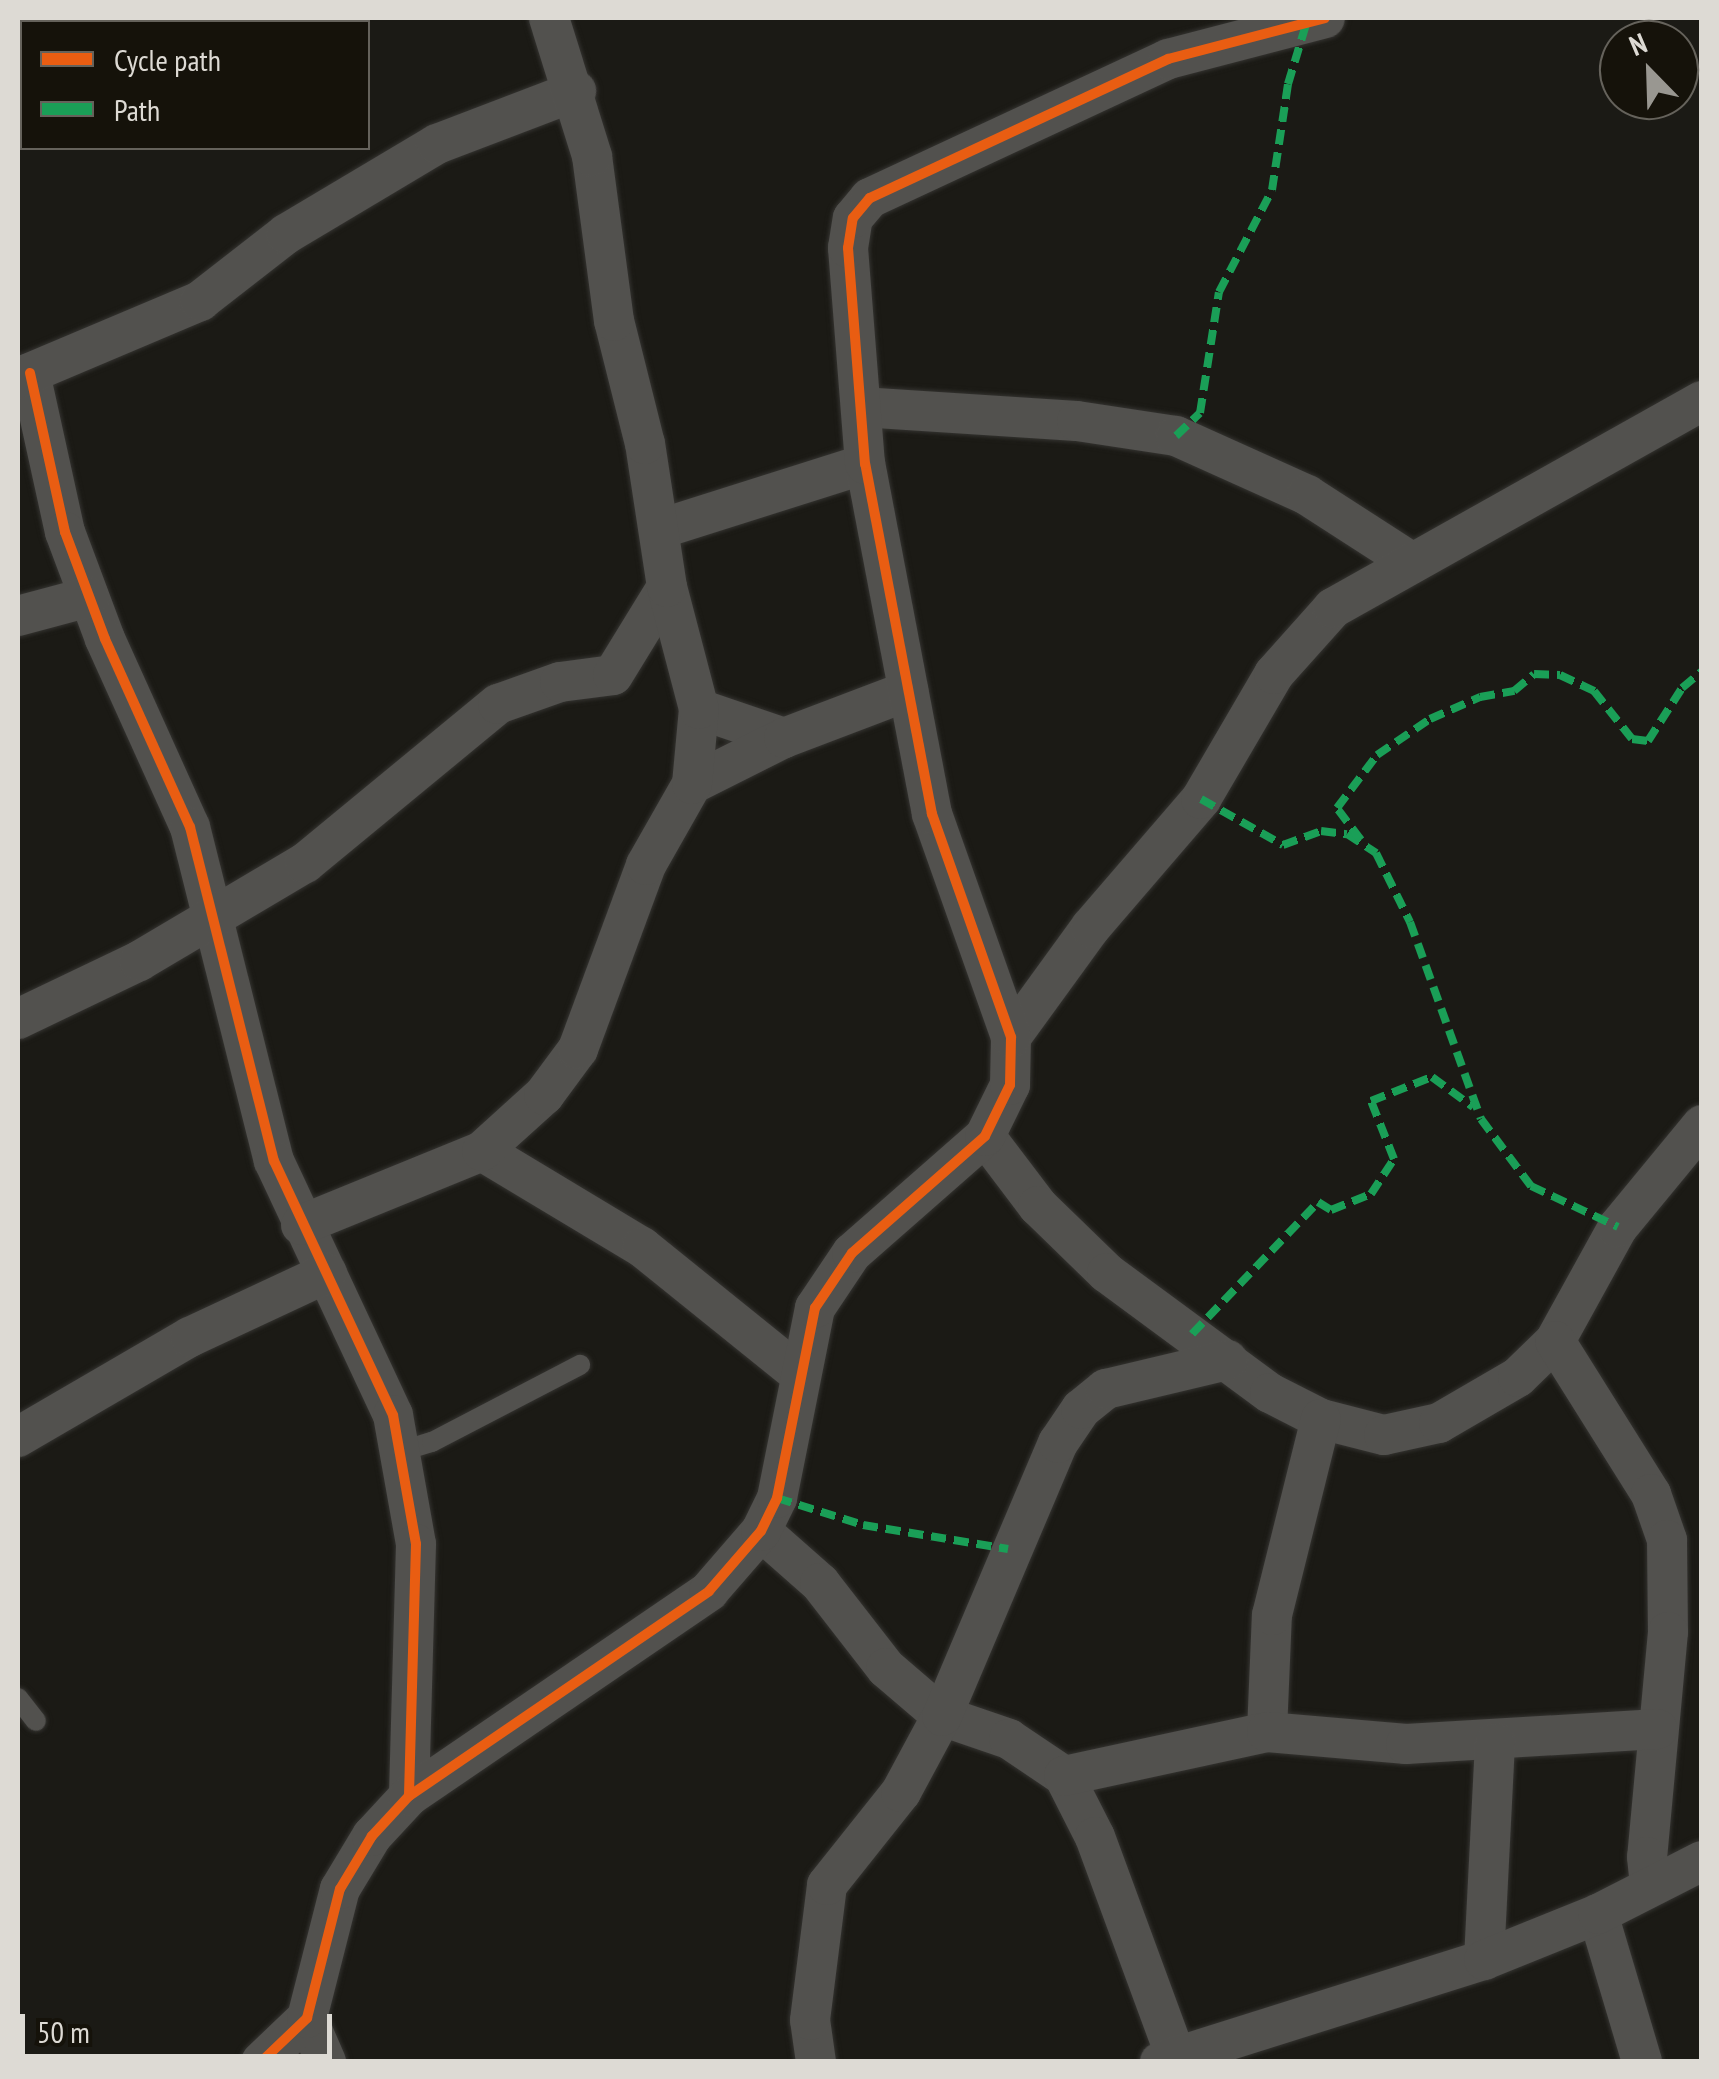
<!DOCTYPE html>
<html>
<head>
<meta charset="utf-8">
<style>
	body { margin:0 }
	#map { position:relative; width:1719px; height:2079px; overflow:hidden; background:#1b1a15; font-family:"PT Sans Narrow",sans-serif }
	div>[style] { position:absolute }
	.roads { filter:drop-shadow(0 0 2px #343330) drop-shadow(0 0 2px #343330) }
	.service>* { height:20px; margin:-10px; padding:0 10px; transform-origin:10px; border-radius:10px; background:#52514e }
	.minor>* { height:40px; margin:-20px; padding:0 20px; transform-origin:20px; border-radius:20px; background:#52514e }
	.quiet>* { height:8px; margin-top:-4px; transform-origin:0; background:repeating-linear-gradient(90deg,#1a9f57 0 15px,transparent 0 23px) }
	.cycleway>* { height:10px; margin:-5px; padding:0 5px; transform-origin:5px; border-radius:5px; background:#e95d12 }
	span { translate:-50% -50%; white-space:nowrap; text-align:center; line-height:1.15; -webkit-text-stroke:9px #15120a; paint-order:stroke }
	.frame { position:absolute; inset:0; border:20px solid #dddad4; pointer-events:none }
	.legend { position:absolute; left:20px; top:20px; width:350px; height:130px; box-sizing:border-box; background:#15120a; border:2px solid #65625b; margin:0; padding:12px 18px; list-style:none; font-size:30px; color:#dddad4 }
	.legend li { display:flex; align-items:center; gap:20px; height:50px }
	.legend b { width:50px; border:2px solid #65625b }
	.north { position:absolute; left:1599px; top:20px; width:100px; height:100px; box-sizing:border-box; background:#15120a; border:2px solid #65625b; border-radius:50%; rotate:337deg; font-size:28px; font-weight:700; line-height:40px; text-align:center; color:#dddad4 }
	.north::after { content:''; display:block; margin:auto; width:35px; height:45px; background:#999791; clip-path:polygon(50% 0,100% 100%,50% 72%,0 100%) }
	.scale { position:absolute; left:20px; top:2014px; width:312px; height:45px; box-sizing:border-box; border:5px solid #dddad4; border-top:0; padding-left:12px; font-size:30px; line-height:35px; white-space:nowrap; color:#dddad4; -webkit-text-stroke:8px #15120a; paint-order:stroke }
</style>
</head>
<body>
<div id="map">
	<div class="roads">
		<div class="service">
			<div style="left:402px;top:1451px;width:31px;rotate:-17deg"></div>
			<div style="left:432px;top:1442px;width:167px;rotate:-27.5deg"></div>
			<div style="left:18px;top:1698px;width:29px;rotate:52deg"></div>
		</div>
		<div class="minor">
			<div style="left:30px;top:373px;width:163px;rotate:77.6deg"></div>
			<div style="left:65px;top:532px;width:114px;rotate:69.5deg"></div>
			<div style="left:105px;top:639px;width:206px;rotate:65.7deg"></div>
			<div style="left:190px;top:827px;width:344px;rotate:75.9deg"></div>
			<div style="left:274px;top:1161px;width:280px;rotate:64.9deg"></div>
			<div style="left:393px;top:1415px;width:131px;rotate:79.9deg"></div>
			<div style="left:416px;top:1544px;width:252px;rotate:91.6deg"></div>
			<div style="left:18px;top:378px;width:198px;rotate:-22.9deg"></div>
			<div style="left:200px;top:301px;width:109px;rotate:-37.9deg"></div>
			<div style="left:286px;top:234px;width:176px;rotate:-30.8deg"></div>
			<div style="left:437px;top:144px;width:149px;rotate:-20.9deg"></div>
			<div style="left:861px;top:407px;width:216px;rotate:3.7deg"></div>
			<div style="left:1077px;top:421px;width:100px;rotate:8.6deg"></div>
			<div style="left:1176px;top:436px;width:144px;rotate:24.2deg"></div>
			<div style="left:1307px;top:495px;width:120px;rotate:32.8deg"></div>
			<div style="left:660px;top:529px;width:215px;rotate:-17.6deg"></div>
			<div style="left:18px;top:616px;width:73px;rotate:-15deg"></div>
			<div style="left:699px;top:709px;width:90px;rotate:18.8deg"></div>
			<div style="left:692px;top:784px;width:103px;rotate:-26.6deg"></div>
			<div style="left:784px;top:738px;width:133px;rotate:-20.8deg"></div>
			<div style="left:18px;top:1019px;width:134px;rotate:-25.6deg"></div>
			<div style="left:139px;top:961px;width:193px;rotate:-30.6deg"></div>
			<div style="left:305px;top:863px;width:250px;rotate:-39.5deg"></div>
			<div style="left:498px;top:704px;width:66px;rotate:-19.5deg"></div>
			<div style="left:560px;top:682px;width:53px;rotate:-7.5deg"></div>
			<div style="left:613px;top:675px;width:103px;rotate:-58.5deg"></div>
			<div style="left:1011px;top:1037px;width:136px;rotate:-54deg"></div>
			<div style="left:1091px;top:927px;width:169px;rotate:-49.3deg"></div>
			<div style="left:1201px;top:799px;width:145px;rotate:-59.7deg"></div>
			<div style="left:1274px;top:674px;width:89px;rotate:-48.2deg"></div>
			<div style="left:1333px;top:608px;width:423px;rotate:-29.3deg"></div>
			<div style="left:985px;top:1136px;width:88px;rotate:52.9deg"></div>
			<div style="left:1038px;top:1206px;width:96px;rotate:44.2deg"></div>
			<div style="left:1107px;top:1273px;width:202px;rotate:36.4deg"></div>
			<div style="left:1270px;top:1393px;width:57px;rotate:27deg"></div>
			<div style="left:1321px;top:1419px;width:65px;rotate:14.3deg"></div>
			<div style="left:1384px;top:1435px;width:56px;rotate:-12.3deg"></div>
			<div style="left:1439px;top:1423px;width:91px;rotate:-30.2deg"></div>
			<div style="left:1518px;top:1377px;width:52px;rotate:-44.2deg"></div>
			<div style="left:1555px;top:1341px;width:130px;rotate:-61.1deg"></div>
			<div style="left:1618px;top:1227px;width:132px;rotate:-50.5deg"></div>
			<div style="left:482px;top:1151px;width:187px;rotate:31deg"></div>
			<div style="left:642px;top:1247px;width:201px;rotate:38.9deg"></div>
			<div style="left:301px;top:1225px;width:196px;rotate:-22.2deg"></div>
			<div style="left:482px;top:1151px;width:84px;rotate:-42.1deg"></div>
			<div style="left:544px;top:1095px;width:57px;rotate:-53.5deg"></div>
			<div style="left:578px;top:1049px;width:196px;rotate:-69.7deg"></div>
			<div style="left:646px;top:865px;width:93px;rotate:-60.4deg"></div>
			<div style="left:692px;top:784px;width:75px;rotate:-84.7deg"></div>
			<div style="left:699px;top:709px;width:126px;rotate:-104.7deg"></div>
			<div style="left:667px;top:587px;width:145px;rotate:-98.7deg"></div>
			<div style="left:645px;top:444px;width:127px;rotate:-104.1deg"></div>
			<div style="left:614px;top:321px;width:166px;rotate:-97.6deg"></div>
			<div style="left:592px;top:156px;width:145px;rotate:-107.3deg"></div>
			<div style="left:1555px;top:1341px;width:181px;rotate:57.9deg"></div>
			<div style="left:1651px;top:1494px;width:49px;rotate:70.8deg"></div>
			<div style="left:1667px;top:1540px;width:92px;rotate:89.4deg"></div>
			<div style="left:1668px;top:1632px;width:226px;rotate:95.3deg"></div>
			<div style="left:1647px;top:1857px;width:28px;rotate:84deg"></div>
			<div style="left:18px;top:1437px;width:199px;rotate:-30.2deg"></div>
			<div style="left:190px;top:1337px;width:151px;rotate:-25deg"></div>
			<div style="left:761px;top:1531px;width:79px;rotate:41.4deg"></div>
			<div style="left:820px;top:1583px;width:108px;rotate:52.2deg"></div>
			<div style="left:886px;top:1668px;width:74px;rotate:40.6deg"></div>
			<div style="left:942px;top:1716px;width:71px;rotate:18.9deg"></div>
			<div style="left:1009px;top:1739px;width:66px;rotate:33.9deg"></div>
			<div style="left:1064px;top:1776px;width:68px;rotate:63.1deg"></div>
			<div style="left:1095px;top:1837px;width:240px;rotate:69.8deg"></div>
			<div style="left:1267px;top:1732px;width:117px;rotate:-87.6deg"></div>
			<div style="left:1272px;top:1615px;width:202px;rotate:-76deg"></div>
			<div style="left:1064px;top:1776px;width:208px;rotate:-12.2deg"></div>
			<div style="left:1267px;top:1732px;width:140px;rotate:4.9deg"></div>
			<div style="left:1406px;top:1744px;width:252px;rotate:-3.4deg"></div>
			<div style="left:1598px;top:1914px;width:154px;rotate:73.4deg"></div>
			<div style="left:1484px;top:1960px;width:217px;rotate:-87.1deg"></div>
			<div style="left:307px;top:2018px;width:48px;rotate:66.6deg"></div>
			<div style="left:261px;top:2062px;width:64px;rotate:-43.7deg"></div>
			<div style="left:307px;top:2018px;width:133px;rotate:-75.7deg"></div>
			<div style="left:340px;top:1889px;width:62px;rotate:-58.9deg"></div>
			<div style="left:372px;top:1836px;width:54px;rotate:-47.2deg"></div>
			<div style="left:409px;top:1796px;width:363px;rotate:-34.3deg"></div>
			<div style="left:709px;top:1591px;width:79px;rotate:-49.1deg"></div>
			<div style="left:761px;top:1531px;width:37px;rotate:-64deg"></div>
			<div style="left:777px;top:1498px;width:194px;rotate:-78.7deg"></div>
			<div style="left:815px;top:1308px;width:66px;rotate:-56.1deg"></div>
			<div style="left:852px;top:1253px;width:177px;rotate:-41.3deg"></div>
			<div style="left:985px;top:1136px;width:57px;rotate:-63.9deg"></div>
			<div style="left:1010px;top:1085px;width:48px;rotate:-88.8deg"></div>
			<div style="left:1011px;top:1037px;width:237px;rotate:-109.5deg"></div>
			<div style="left:932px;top:814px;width:356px;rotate:-100.8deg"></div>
			<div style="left:865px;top:464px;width:217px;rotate:-94.5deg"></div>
			<div style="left:848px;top:248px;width:30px;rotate:-81deg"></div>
			<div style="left:853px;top:218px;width:26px;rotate:-50deg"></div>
			<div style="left:870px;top:198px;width:329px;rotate:-25deg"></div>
			<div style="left:1168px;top:59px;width:162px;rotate:-14.6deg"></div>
			<div style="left:816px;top:2062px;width:42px;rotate:-98.1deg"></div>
			<div style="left:810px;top:2020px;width:136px;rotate:-82.8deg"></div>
			<div style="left:827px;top:1885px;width:119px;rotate:-51.5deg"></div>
			<div style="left:901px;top:1792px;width:86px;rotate:-61.7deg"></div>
			<div style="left:942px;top:1716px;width:297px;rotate:-67deg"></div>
			<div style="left:1058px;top:1443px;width:41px;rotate:-55.9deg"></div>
			<div style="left:1081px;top:1409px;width:32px;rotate:-39deg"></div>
			<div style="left:1106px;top:1389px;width:125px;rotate:-13.4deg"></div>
			<div style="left:1160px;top:2062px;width:340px;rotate:-17.5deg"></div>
			<div style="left:1484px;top:1960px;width:123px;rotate:-22deg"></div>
			<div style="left:1598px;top:1914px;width:117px;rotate:-27deg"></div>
		</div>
	</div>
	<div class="quiet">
		<div style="left:1176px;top:436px;width:33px;rotate:-44deg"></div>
		<div style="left:1200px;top:413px;width:122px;rotate:-81.1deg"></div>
		<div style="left:1219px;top:292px;width:115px;rotate:-62.5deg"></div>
		<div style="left:1272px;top:190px;width:107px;rotate:-81.4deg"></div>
		<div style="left:1288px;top:84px;width:66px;rotate:-73.2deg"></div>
		<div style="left:1201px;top:799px;width:94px;rotate:29.3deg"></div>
		<div style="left:1283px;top:845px;width:40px;rotate:-20.2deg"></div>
		<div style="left:1321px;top:831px;width:26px;rotate:7deg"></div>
		<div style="left:1347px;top:834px;width:35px;rotate:33deg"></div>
		<div style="left:1376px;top:853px;width:77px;rotate:63.8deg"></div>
		<div style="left:1410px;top:922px;width:209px;rotate:70.2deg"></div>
		<div style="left:1481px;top:1119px;width:84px;rotate:53.3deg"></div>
		<div style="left:1531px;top:1186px;width:96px;rotate:25.2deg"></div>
		<div style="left:1361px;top:840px;width:40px;rotate:-127deg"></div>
		<div style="left:1337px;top:808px;width:66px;rotate:-53deg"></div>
		<div style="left:1377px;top:755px;width:64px;rotate:-34.2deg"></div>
		<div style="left:1430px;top:719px;width:55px;rotate:-23.7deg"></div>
		<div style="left:1480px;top:697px;width:35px;rotate:-10deg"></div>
		<div style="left:1514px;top:691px;width:26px;rotate:-40deg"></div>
		<div style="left:1534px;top:674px;width:26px;rotate:2deg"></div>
		<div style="left:1560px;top:675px;width:38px;rotate:25deg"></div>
		<div style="left:1594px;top:691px;width:61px;rotate:51.6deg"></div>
		<div style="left:1632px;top:739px;width:16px;rotate:7deg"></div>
		<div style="left:1648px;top:741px;width:63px;rotate:-57.3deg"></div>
		<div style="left:1682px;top:688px;width:26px;rotate:-40deg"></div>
		<div style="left:1192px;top:1334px;width:182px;rotate:-46.3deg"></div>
		<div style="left:1318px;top:1202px;width:15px;rotate:32deg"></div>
		<div style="left:1331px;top:1210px;width:43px;rotate:-21.8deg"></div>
		<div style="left:1371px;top:1194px;width:42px;rotate:-56.7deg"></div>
		<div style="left:1394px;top:1159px;width:62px;rotate:-111.6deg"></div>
		<div style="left:1371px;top:1101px;width:66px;rotate:-21.5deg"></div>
		<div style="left:1432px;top:1077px;width:51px;rotate:36.2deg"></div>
		<div style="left:777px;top:1498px;width:90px;rotate:17.4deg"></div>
		<div style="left:863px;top:1525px;width:147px;rotate:9.4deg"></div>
	</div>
	<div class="cycleway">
		<div style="left:30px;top:373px;width:163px;rotate:77.6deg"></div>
		<div style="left:65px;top:532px;width:114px;rotate:69.5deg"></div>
		<div style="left:105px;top:639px;width:206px;rotate:65.7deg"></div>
		<div style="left:190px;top:827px;width:344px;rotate:75.9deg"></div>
		<div style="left:274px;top:1161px;width:280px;rotate:64.9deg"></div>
		<div style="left:393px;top:1415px;width:131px;rotate:79.9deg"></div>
		<div style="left:416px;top:1544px;width:252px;rotate:91.6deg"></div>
		<div style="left:261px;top:2062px;width:64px;rotate:-43.7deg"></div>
		<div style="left:307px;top:2018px;width:133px;rotate:-75.7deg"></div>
		<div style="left:340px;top:1889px;width:62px;rotate:-58.9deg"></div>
		<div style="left:372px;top:1836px;width:54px;rotate:-47.2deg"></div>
		<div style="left:409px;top:1796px;width:363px;rotate:-34.3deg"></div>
		<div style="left:709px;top:1591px;width:79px;rotate:-49.1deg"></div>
		<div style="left:761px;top:1531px;width:37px;rotate:-64deg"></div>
		<div style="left:777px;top:1498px;width:194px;rotate:-78.7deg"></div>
		<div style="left:815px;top:1308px;width:66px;rotate:-56.1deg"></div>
		<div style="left:852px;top:1253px;width:177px;rotate:-41.3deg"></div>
		<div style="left:985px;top:1136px;width:57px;rotate:-63.9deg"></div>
		<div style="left:1010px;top:1085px;width:48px;rotate:-88.8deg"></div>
		<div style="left:1011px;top:1037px;width:237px;rotate:-109.5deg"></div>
		<div style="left:932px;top:814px;width:356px;rotate:-100.8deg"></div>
		<div style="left:865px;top:464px;width:217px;rotate:-94.5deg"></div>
		<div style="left:848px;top:248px;width:30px;rotate:-81deg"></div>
		<div style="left:853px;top:218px;width:26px;rotate:-50deg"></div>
		<div style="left:870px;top:198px;width:329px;rotate:-25deg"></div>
		<div style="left:1168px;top:59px;width:162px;rotate:-14.6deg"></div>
	</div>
	<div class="frame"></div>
	<ul class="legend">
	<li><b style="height:12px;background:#e95d12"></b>Cycle path</li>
	<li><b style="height:12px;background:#1a9f57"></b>Path</li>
	</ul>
	<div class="north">N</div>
	<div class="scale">50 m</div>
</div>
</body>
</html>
